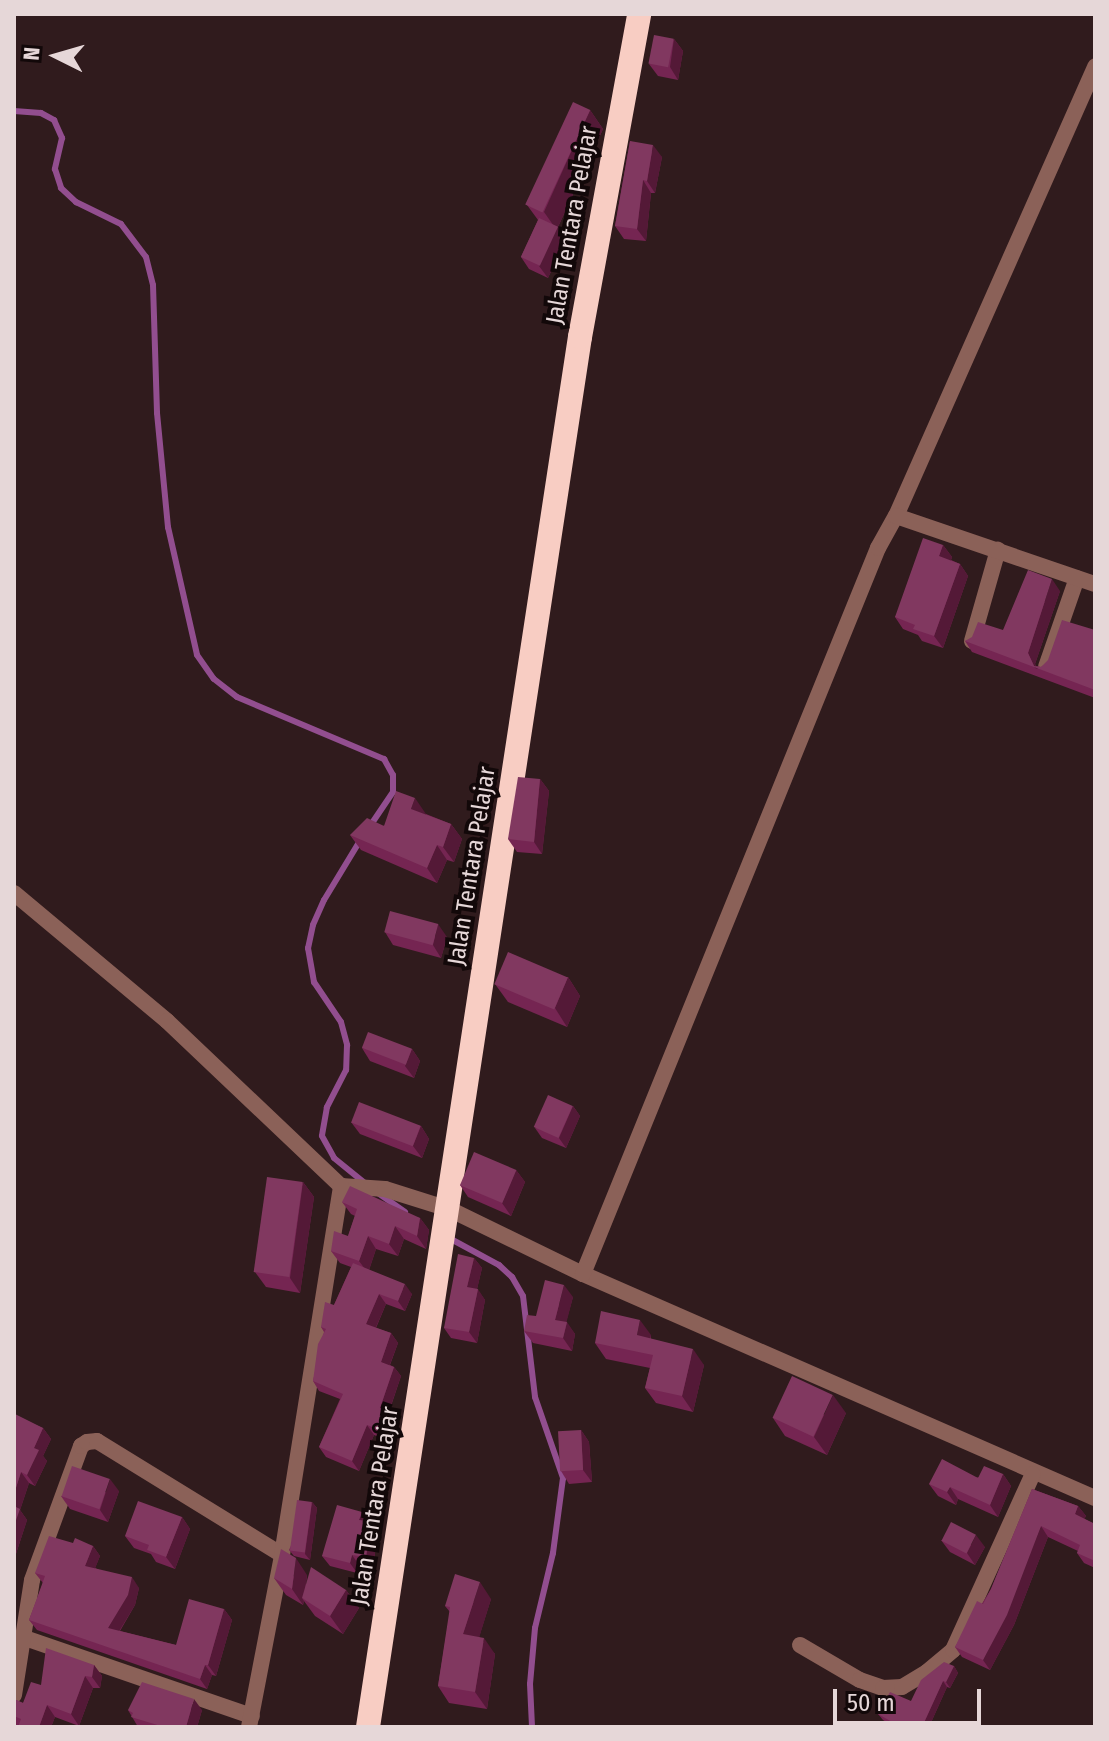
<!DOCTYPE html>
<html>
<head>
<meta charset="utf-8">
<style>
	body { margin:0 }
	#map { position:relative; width:1109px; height:1741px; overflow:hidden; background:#301b1d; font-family:"Fira Sans Condensed",sans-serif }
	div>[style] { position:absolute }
	.stream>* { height:6px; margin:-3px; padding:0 3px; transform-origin:3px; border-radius:3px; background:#924e8f }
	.street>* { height:16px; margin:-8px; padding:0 8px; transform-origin:8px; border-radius:8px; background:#8b6158 }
	.highway>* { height:24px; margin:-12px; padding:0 12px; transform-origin:12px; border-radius:12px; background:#f8cdc3 }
	.wall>* { inset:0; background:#752552 }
	.shaded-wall>* { inset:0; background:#541937 }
	.building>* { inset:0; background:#813860; transform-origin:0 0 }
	span { translate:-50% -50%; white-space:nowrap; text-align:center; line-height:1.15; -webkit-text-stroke:8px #120809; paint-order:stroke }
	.street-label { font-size:24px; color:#e6d7d8 }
	.frame { position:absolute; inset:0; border:16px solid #e6d7d8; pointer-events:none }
	.north { position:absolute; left:16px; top:16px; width:80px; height:80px; -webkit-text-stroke:6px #120809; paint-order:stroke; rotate:275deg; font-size:22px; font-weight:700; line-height:32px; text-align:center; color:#e6d7d8 }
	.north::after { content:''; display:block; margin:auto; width:28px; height:36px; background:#e6d7d8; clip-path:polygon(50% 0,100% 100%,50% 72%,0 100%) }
	.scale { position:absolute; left:833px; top:1689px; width:148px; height:36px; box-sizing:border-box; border:4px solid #e6d7d8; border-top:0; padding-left:10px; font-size:24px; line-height:28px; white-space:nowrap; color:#e6d7d8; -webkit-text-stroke:6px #120809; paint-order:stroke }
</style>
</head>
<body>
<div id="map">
	<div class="stream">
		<div style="left:14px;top:111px;width:27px;rotate:4deg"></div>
		<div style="left:41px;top:113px;width:15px;rotate:28deg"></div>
		<div style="left:54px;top:120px;width:20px;rotate:66deg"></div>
		<div style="left:62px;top:138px;width:32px;rotate:103deg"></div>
		<div style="left:55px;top:169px;width:20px;rotate:72deg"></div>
		<div style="left:61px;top:188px;width:21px;rotate:43deg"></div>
		<div style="left:76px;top:202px;width:50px;rotate:26.1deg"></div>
		<div style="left:121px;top:224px;width:41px;rotate:52.9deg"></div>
		<div style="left:146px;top:257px;width:29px;rotate:76deg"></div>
		<div style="left:153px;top:285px;width:128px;rotate:88.2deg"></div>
		<div style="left:157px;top:413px;width:115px;rotate:84.5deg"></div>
		<div style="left:168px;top:527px;width:131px;rotate:77.2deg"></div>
		<div style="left:197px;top:655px;width:29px;rotate:55deg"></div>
		<div style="left:214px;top:679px;width:29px;rotate:38deg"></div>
		<div style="left:237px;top:697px;width:160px;rotate:22.9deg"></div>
		<div style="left:384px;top:759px;width:18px;rotate:61deg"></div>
		<div style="left:393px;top:775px;width:17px;rotate:90deg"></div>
		<div style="left:393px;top:792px;width:41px;rotate:124.1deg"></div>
		<div style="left:361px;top:839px;width:71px;rotate:121.2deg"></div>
		<div style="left:324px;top:900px;width:27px;rotate:114deg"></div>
		<div style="left:313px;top:925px;width:24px;rotate:102deg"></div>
		<div style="left:308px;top:948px;width:35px;rotate:80deg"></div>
		<div style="left:314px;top:982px;width:48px;rotate:56deg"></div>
		<div style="left:341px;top:1022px;width:24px;rotate:75deg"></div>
		<div style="left:347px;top:1045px;width:25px;rotate:92deg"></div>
		<div style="left:346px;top:1070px;width:42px;rotate:117.2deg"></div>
		<div style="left:327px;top:1107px;width:29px;rotate:100deg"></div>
		<div style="left:322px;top:1136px;width:25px;rotate:61deg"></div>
		<div style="left:334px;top:1158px;width:41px;rotate:39.1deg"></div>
		<div style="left:378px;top:1193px;width:33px;rotate:35deg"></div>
		<div style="left:449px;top:1238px;width:57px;rotate:28.4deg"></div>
		<div style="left:499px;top:1265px;width:18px;rotate:43deg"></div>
		<div style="left:512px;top:1277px;width:22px;rotate:60deg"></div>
		<div style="left:523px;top:1296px;width:102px;rotate:83.2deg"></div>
		<div style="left:535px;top:1397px;width:86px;rotate:70.9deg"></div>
		<div style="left:563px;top:1478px;width:76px;rotate:97.6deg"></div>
		<div style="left:553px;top:1553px;width:77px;rotate:103.5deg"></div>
		<div style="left:535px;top:1628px;width:56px;rotate:95.1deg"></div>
		<div style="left:530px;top:1684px;width:43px;rotate:87.3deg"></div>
	</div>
	<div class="street">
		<div style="left:896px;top:516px;width:492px;rotate:-66.1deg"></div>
		<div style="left:972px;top:641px;width:95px;rotate:-74.1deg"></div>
		<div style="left:1046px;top:667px;width:94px;rotate:-70.8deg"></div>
		<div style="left:14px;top:893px;width:199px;rotate:39.9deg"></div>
		<div style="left:167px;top:1021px;width:240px;rotate:43.5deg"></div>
		<div style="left:341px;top:1186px;width:44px;rotate:3.9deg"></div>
		<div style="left:385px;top:1189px;width:67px;rotate:17.4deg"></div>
		<div style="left:449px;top:1209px;width:149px;rotate:25.9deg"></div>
		<div style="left:583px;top:1274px;width:559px;rotate:23.63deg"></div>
		<div style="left:583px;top:1274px;width:784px;rotate:-67.89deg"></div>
		<div style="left:878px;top:548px;width:37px;rotate:-61deg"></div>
		<div style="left:896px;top:516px;width:210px;rotate:18.9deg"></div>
		<div style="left:22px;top:1637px;width:243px;rotate:19deg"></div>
		<div style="left:800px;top:1645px;width:69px;rotate:30.3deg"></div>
		<div style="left:860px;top:1680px;width:24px;rotate:19deg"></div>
		<div style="left:883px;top:1688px;width:19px;rotate:-3deg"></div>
		<div style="left:902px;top:1687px;width:29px;rotate:-31deg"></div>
		<div style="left:927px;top:1672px;width:34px;rotate:-40deg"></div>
		<div style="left:953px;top:1650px;width:193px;rotate:-65.6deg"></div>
		<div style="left:14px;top:1695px;width:116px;rotate:-81.1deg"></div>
		<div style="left:32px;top:1580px;width:143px;rotate:-69.9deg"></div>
		<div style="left:81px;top:1446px;width:7px;rotate:-34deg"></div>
		<div style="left:87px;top:1442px;width:10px;rotate:-6deg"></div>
		<div style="left:97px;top:1441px;width:217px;rotate:31.6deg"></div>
		<div style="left:249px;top:1727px;width:175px;rotate:-79.1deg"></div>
		<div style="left:282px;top:1555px;width:374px;rotate:-80.9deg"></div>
	</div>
	<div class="highway">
		<div style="left:368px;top:1727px;width:1406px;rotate:-81.33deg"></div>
		<div style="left:580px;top:337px;width:328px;rotate:-79.6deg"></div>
	</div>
	<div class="wall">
		<div style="clip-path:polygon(674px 39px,683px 51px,678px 80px,658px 76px,649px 64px)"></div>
		<div style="clip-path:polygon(590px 110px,603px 129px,558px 227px,566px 239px,548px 278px,529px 269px,521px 257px,538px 220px,527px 205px)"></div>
		<div style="clip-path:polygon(630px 141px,662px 157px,655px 193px,651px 193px,646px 241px,624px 239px,615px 226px)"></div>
		<div style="clip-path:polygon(943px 545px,952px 557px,951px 560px,960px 564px,968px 576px,943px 648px,922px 641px,918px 635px,903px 629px,895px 617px)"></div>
		<div style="clip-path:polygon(1060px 591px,1035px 664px,1036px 666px,1041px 667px,1095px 630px,1095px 698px,972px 652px,965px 641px,1003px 630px)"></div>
		<div style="clip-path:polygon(540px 779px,549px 791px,542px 854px,517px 852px,508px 839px)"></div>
		<div style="clip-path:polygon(426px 814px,451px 824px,462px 839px,454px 862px,447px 860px,437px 883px,361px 850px,350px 835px)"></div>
		<div style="clip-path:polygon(385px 932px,447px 937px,441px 958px,393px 945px)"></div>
		<div style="clip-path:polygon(568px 977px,580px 996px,567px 1027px,508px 1002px,495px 984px)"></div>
		<div style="clip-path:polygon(362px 1048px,412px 1049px,420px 1061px,414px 1078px,370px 1061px)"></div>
		<div style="clip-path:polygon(573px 1106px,580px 1116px,566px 1148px,542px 1138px,535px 1128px)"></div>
		<div style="clip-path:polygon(351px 1122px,421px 1126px,429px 1139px,422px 1158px,360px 1134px)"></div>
		<div style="clip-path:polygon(516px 1170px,525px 1182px,511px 1216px,468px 1197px,460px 1185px)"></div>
		<div style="clip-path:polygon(303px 1182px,314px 1197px,300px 1293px,266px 1287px,255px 1272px)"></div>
		<div style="clip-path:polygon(342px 1202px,420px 1218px,429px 1230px,426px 1249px,404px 1239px,398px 1256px,376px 1249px,369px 1270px,412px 1294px,405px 1311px,386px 1304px,376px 1328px,391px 1333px,398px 1343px,390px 1365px,394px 1367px,401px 1376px,389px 1412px,392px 1413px,399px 1423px,393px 1442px,374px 1435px,359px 1471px,326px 1457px,319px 1447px,340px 1399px,319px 1391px,313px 1381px,324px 1332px,321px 1327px,334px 1305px,351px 1267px,340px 1263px,331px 1251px,348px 1236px,355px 1216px,351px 1214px)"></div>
		<div style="clip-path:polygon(474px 1258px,482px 1268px,477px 1289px,485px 1300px,477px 1343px,451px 1338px,444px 1328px)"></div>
		<div style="clip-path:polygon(573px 1297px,566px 1322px,575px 1334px,572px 1351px,533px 1343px,524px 1331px,536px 1316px)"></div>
		<div style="clip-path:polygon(651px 1335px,651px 1339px,704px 1365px,693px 1412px,656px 1403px,645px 1388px,650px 1368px,606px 1359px,595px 1343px)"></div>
		<div style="clip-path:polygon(846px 1413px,827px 1455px,785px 1436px,773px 1418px)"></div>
		<div style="clip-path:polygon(14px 1416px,43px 1428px,51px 1439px,43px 1456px,47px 1461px,35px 1486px,29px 1483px,20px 1510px,27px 1520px,14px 1560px)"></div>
		<div style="clip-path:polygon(581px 1430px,589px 1442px,592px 1482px,569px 1484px,561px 1471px)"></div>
		<div style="clip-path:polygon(1003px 1474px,1011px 1486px,998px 1517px,958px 1499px,956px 1505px,938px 1496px,929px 1484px)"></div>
		<div style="clip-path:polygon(1032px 1489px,1078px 1506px,1086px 1516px,1084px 1519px,1095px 1524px,1095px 1568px,1084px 1563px,1077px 1553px,1078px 1551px,1048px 1537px,1014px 1625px,990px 1670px,962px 1657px,955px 1647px,991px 1589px)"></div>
		<div style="clip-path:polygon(119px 1491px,108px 1522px,70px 1509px,61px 1496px)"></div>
		<div style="clip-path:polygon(312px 1502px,317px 1508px,310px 1560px,294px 1556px,289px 1550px)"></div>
		<div style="clip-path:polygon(362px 1512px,378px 1532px,373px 1567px,359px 1565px,357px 1573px,330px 1566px,322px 1556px)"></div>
		<div style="clip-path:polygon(182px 1517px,190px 1529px,175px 1569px,156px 1562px,151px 1554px,134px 1548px,125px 1536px)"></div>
		<div style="clip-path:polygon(941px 1540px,985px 1547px,975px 1565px,950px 1552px)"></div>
		<div style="clip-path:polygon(73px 1543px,93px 1546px,100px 1556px,95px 1568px,139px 1588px,135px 1605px,120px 1631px,176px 1645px,224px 1609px,232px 1620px,216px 1676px,212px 1675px,207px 1689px,37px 1630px,29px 1620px,43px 1583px,35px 1573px)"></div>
		<div style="clip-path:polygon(307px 1575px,306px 1584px,346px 1590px,359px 1608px,343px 1634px,315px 1616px,304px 1601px,303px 1605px,286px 1595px,274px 1578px)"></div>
		<div style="clip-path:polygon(491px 1599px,479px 1637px,495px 1654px,487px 1709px,449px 1703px,438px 1686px,450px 1612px,445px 1606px)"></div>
		<div style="clip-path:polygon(94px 1665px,102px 1676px,100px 1688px,93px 1688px,79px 1726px,55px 1717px,51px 1727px,18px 1727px,14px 1723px,14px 1699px,23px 1703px,41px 1685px)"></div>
		<div style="clip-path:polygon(954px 1666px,958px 1673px,950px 1688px,947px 1687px,929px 1727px,894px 1727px,883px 1720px,878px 1714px,911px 1701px)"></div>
		<div style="clip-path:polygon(128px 1710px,202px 1710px,197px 1727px,138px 1727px)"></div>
	</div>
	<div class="shaded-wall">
		<div style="clip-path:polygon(674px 39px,683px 51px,678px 80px,670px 67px)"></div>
		<div style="clip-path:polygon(590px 110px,603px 129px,558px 227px,566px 239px,548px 278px,539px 266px,556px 229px,544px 212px)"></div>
		<div style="clip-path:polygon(653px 145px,662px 157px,655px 193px,647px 181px)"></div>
		<div style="clip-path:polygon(643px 180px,651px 193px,646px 241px,637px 229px)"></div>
		<div style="clip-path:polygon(943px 545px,952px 557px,948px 569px,939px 556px)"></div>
		<div style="clip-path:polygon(960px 564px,968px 576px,943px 648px,934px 636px)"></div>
		<div style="clip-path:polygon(1052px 579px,1060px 591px,1035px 664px,1038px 669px,1035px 668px,1028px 653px)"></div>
		<div style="clip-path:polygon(540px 779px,549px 791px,542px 854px,534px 842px)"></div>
		<div style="clip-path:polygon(415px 798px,426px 814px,422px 824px,411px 809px)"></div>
		<div style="clip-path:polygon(451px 824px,462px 839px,454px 862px,443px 847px)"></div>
		<div style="clip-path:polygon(437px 845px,447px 860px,437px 883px,427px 868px)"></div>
		<div style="clip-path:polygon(438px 924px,447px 937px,441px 958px,433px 945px)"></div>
		<div style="clip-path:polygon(568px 977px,580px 996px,567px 1027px,555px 1008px)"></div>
		<div style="clip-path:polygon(412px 1049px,420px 1061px,414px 1078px,405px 1066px)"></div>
		<div style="clip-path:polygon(573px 1106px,580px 1116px,566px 1148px,559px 1138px)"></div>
		<div style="clip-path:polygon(421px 1126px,429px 1139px,422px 1158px,413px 1146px)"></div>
		<div style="clip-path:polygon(516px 1170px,525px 1182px,511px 1216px,502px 1203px)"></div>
		<div style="clip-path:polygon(303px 1182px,314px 1197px,300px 1293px,290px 1278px)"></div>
		<div style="clip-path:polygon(420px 1218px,429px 1230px,426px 1249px,417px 1236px)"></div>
		<div style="clip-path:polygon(395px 1226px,404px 1239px,398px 1256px,389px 1244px)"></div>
		<div style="clip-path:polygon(368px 1236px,376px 1249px,368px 1273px,359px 1261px)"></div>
		<div style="clip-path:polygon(474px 1258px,482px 1268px,475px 1298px,467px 1287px)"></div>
		<div style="clip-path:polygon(405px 1284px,412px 1294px,405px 1311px,398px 1301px)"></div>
		<div style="clip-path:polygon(564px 1285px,573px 1297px,564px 1332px,555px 1320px)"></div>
		<div style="clip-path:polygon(478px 1289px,485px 1300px,477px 1343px,469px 1332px)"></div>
		<div style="clip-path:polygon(379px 1294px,386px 1304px,373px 1334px,366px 1324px)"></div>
		<div style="clip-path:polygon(640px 1320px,651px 1335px,648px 1351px,637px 1335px)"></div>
		<div style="clip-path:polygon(567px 1322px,575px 1334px,572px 1351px,563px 1338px)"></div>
		<div style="clip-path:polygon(391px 1333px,398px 1343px,387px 1372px,381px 1362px)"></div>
		<div style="clip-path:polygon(693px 1349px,704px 1365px,693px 1412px,682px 1396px)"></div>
		<div style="clip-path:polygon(394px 1367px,401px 1376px,387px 1417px,380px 1408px)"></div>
		<div style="clip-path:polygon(833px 1395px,846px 1413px,827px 1455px,814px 1437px)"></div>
		<div style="clip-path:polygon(392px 1413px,399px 1423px,393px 1442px,386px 1432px)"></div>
		<div style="clip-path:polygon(367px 1425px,374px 1435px,359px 1471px,352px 1461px)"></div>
		<div style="clip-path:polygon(43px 1428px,51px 1439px,43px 1456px,47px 1461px,35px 1486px,27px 1475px,34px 1448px)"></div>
		<div style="clip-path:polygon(581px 1430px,589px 1442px,592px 1482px,583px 1470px)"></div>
		<div style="clip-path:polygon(21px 1472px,29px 1483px,20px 1510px,27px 1520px,14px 1560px,14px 1494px)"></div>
		<div style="clip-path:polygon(1003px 1474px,1011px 1486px,998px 1517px,990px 1505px)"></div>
		<div style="clip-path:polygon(110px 1479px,119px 1491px,108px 1522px,100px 1510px)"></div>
		<div style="clip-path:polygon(950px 1487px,958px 1499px,956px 1505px,947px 1492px)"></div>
		<div style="clip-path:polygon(312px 1502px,317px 1508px,310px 1560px,305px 1554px)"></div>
		<div style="clip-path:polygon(1078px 1506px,1086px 1516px,1082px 1524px,1075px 1514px)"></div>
		<div style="clip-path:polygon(362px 1512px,369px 1522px,359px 1520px)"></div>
		<div style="clip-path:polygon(182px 1517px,190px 1529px,175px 1569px,166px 1557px)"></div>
		<div style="clip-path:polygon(371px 1522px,378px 1532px,373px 1567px,366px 1557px)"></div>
		<div style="clip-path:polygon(1041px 1526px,1048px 1537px,1014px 1625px,990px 1670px,983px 1660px)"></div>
		<div style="clip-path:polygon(976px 1535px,985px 1547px,975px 1565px,967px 1553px)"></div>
		<div style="clip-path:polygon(93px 1546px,100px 1556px,92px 1576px,85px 1566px)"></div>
		<div style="clip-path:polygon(352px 1555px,359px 1565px,357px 1573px,350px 1563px)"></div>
		<div style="clip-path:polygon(296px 1558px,307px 1575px,304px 1599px,302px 1598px,304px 1601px,303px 1605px,292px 1589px)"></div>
		<div style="clip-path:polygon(132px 1577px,139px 1588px,135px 1605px,115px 1638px,108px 1628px)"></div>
		<div style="clip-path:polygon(480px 1582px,491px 1599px,475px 1651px,463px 1634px)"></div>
		<div style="clip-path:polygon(346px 1590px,359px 1608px,343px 1634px,330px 1616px)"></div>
		<div style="clip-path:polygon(224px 1609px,232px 1620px,216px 1676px,208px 1665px)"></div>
		<div style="clip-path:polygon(484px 1638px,495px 1654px,487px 1709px,475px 1692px)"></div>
		<div style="clip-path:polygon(94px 1665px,102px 1676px,100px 1688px,92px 1677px)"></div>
		<div style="clip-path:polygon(205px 1665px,212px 1675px,207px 1689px,200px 1679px)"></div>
		<div style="clip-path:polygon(954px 1666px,958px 1673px,950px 1688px,946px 1682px)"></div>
		<div style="clip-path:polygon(85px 1676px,93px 1688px,79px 1726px,71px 1714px)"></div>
		<div style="clip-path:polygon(943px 1681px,947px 1687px,929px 1727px,922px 1727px)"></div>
		<div style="clip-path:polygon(194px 1699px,202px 1710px,197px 1727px,186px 1727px)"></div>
		<div style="clip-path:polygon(47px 1705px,55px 1717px,51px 1727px,39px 1727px)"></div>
	</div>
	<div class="building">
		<div style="left:654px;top:35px;width:20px;height:29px;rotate:11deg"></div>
		<div style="left:573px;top:102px;width:19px;height:113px;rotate:25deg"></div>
		<div style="clip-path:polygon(630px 141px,653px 145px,647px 181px,643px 180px,637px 229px,615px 226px)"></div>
		<div style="left:539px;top:218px;width:21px;height:43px;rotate:25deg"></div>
		<div style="clip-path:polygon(923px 538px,943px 545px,939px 556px,960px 564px,934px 636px,913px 629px,915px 625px,895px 617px)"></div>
		<div style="clip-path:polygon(1028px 570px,1052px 579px,1028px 653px,1034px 666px,1041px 667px,1048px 660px,1062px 620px,1095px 630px,1095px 690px,965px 641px,972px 637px,978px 622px,1003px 630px)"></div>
		<div style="clip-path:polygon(518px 777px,540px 779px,534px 842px,508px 839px)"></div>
		<div style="clip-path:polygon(396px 791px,415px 798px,411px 809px,451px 824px,443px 847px,437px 845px,427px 868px,350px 835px,367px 818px,384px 826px)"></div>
		<div style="left:390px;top:911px;width:50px;height:22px;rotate:15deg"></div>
		<div style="left:508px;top:952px;width:65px;height:35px;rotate:23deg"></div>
		<div style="left:368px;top:1032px;width:47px;height:17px;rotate:21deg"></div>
		<div style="left:548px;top:1095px;width:27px;height:35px;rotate:24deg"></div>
		<div style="left:359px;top:1102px;width:66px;height:22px;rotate:21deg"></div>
		<div style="left:474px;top:1152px;width:46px;height:36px;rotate:23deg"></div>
		<div style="left:267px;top:1177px;width:36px;height:96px;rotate:8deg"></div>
		<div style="clip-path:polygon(350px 1186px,420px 1218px,417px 1236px,395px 1226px,389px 1244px,368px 1236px,359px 1261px,331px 1251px,334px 1231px,348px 1236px,357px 1209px,342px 1202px)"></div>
		<div style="clip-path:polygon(458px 1254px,474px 1258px,467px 1287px,478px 1289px,469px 1332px,444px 1328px)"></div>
		<div style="clip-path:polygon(353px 1263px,405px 1284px,398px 1301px,379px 1294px,366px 1324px,391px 1333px,381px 1362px,394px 1367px,380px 1408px,392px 1413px,386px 1432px,367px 1425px,352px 1461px,319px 1447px,343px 1394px,313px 1381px,318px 1344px,326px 1329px,321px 1327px,325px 1302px,334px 1305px)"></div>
		<div style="clip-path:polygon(545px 1280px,564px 1285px,555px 1320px,567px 1322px,563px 1338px,524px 1331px,527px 1315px,536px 1316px)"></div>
		<div style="clip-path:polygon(601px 1311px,640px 1320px,637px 1335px,693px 1349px,682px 1396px,645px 1388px,653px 1355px,595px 1343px)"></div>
		<div style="left:792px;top:1376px;width:45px;height:46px;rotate:25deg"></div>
		<div style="clip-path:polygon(15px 1414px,43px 1428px,34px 1448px,39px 1450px,27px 1475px,21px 1472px,14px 1494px)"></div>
		<div style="left:581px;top:1430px;width:40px;height:23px;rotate:87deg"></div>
		<div style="clip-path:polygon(942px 1459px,978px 1478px,984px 1466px,1003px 1474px,990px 1505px,950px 1487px,947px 1492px,929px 1484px)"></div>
		<div style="left:72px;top:1466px;width:40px;height:32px;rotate:19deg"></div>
		<div style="clip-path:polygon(1032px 1489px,1078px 1506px,1075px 1514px,1095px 1524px,1095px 1561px,1077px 1553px,1080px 1545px,1041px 1526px,1007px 1615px,983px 1660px,955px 1647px,977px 1601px,983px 1604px,991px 1589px)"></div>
		<div style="left:297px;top:1500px;width:15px;height:51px;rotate:8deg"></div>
		<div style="clip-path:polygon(138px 1501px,182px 1517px,166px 1557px,147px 1550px,149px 1545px,125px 1536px)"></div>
		<div style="clip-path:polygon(337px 1505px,362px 1512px,359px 1520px,371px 1522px,366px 1557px,352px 1555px,350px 1563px,322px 1556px)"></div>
		<div style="clip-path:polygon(14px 1506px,20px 1509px,14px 1526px)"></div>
		<div style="left:951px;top:1522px;width:28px;height:21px;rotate:27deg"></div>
		<div style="clip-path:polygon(49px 1536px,73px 1543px,75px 1538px,93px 1546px,85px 1566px,132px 1577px,128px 1595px,108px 1628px,176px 1645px,189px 1599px,224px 1609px,208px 1665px,205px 1665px,200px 1679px,29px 1620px,45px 1576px,35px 1573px)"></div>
		<div style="clip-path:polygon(281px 1549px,296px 1558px,292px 1589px,274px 1578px)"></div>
		<div style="clip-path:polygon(311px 1567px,346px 1590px,330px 1616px,302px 1598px)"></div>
		<div style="clip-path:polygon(455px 1574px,480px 1582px,463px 1634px,484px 1638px,475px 1692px,438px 1686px,450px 1607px,445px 1606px)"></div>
		<div style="clip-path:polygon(46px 1648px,94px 1665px,92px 1677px,85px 1676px,71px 1714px,47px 1705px,39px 1727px,18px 1727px,21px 1719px,14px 1716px,14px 1699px,23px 1703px,31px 1682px,41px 1685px)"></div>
		<div style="clip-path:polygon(944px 1662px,954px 1666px,946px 1682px,943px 1681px,922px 1727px,901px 1727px,878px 1714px,890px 1692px,911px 1701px,921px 1680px)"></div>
		<div style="clip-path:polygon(142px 1682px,194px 1699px,186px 1727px,164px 1727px,131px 1717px,133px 1713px,128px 1710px)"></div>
	</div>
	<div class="street-label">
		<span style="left:572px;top:225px;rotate:-80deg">Jalan Tentara Pelajar</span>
		<span style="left:472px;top:866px;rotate:-81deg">Jalan Tentara Pelajar</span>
		<span style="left:375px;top:1506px;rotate:-81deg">Jalan Tentara Pelajar</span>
	</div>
	<div class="frame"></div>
	<div class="north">N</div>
	<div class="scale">50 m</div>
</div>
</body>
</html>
